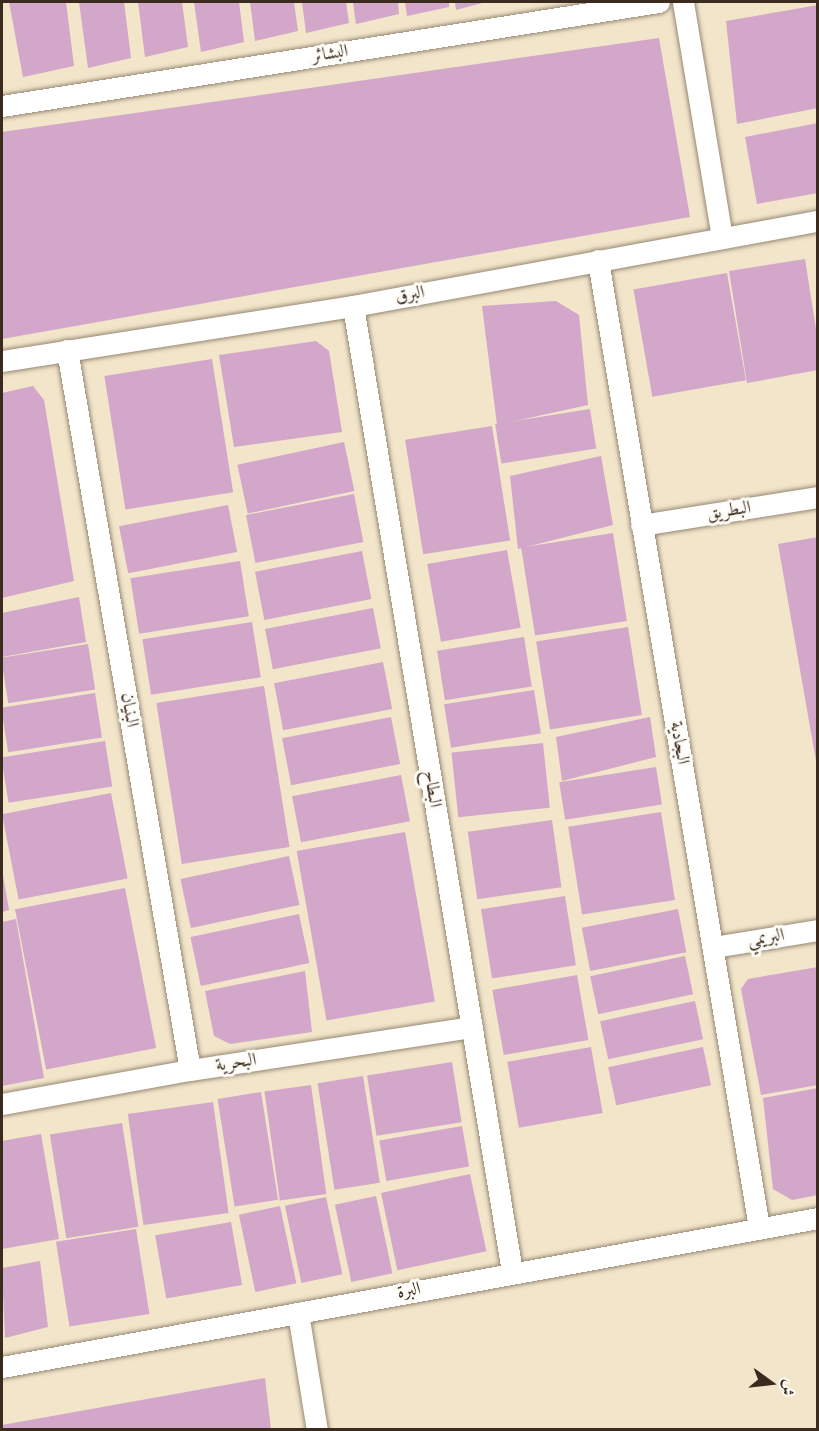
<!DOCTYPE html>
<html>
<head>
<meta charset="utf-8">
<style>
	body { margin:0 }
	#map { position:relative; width:819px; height:1431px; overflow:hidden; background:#f2e5ca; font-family:"IM FELL DW Pica",Amiri,serif }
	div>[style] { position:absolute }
	.building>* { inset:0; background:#d2a7c9; transform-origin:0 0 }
	.roads { filter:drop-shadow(0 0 2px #968874) drop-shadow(0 0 2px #968874) }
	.minor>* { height:21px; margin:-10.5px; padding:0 10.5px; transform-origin:10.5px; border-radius:10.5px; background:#fff }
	span { translate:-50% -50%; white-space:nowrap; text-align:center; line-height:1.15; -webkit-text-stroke:6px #fdfcf7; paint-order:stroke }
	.street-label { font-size:18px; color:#3b2a1e }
	.frame { position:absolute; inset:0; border:3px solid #3b2a1e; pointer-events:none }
	.north { position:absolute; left:741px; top:1353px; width:60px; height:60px; -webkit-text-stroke:4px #fdfcf7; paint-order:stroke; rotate:105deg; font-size:16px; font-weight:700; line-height:24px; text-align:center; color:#3b2a1e }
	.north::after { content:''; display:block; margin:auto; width:21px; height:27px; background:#3b2a1e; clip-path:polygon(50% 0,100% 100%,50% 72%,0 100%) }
</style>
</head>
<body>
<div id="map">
	<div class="building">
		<div style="clip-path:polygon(9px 2px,66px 2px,74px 66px,23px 77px)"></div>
		<div style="clip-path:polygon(79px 2px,124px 2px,131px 58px,88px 68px)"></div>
		<div style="clip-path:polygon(138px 2px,182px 2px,188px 47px,145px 57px)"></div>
		<div style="clip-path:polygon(194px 2px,239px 2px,244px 42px,201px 52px)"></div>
		<div style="clip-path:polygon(250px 2px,294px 2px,298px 31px,255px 41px)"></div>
		<div style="clip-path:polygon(302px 2px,346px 2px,349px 23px,306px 33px)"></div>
		<div style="clip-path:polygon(353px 2px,398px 2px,399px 14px,356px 24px)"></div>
		<div style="clip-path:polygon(405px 2px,449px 2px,449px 7px,407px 16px)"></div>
		<div style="clip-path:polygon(455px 2px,486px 2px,456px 10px)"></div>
		<div style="clip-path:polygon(818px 5px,818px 108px,737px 124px,726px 21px)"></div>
		<div style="clip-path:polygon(659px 38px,690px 217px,2px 339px,2px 132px)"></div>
		<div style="clip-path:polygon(818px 123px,818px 193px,757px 204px,745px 137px)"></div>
		<div style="clip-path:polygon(805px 259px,818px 342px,818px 370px,747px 383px,729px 271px)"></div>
		<div style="left:727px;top:273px;width:109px;height:95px;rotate:80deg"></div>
		<div style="clip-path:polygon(556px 301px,579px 315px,588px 405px,497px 425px,482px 306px)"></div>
		<div style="clip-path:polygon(316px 341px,329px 351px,342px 432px,234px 447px,219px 355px)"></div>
		<div style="left:212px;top:359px;width:135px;height:109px;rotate:81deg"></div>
		<div style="clip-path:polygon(33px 386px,44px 400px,74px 581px,2px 598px,2px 393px)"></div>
		<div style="left:590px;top:409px;width:40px;height:96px;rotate:81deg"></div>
		<div style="left:492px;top:426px;width:116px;height:88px;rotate:81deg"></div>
		<div style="left:344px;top:442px;width:50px;height:109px;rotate:78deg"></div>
		<div style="clip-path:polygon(601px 456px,613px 525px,518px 549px,510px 476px)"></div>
		<div style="left:354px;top:494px;width:49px;height:110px;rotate:79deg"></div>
		<div style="left:228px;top:505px;width:48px;height:111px;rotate:79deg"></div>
		<div style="left:613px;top:533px;width:89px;height:93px;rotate:81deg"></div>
		<div style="clip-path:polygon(818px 537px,818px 761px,816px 761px,778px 544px)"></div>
		<div style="left:507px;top:550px;width:79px;height:81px;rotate:80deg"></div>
		<div style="left:362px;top:551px;width:49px;height:109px;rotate:79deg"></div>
		<div style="left:240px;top:561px;width:56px;height:111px;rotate:81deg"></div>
		<div style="clip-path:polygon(79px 597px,86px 642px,2px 657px,2px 613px)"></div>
		<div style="left:373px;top:608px;width:41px;height:110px;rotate:79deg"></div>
		<div style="left:252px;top:622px;width:56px;height:111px;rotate:81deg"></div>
		<div style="left:628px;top:627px;width:89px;height:93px;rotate:81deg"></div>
		<div style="left:524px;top:637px;width:50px;height:88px;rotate:81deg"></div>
		<div style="left:88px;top:644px;width:46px;height:88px;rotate:81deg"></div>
		<div style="left:383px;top:662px;width:48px;height:111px;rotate:79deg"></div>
		<div style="left:264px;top:686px;width:163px;height:109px;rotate:81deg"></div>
		<div style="left:534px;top:690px;width:44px;height:91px;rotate:81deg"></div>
		<div style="left:95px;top:693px;width:45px;height:95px;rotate:81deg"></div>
		<div style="left:391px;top:717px;width:48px;height:111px;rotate:79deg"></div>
		<div style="clip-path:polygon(650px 717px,656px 757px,562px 781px,556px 737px)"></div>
		<div style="left:105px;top:741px;width:46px;height:105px;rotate:81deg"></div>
		<div style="left:543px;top:743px;width:65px;height:92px;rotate:84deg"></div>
		<div style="left:656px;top:767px;width:38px;height:98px;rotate:81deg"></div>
		<div style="left:401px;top:775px;width:47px;height:111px;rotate:79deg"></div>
		<div style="left:111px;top:793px;width:87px;height:111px;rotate:79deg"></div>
		<div style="left:661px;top:812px;width:89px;height:94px;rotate:81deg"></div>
		<div style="left:552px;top:820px;width:68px;height:85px;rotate:82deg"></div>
		<div style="left:405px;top:832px;width:172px;height:110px;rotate:80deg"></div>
		<div style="left:289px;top:856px;width:50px;height:111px;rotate:78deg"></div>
		<div style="clip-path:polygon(2px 869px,9px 910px,2px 912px)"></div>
		<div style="left:125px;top:888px;width:163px;height:112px;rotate:79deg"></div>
		<div style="left:565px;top:896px;width:70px;height:85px;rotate:81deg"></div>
		<div style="left:678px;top:909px;width:44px;height:98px;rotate:79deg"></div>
		<div style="left:299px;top:914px;width:50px;height:111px;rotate:78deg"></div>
		<div style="clip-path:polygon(16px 919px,44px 1078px,2px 1086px,2px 922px)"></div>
		<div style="left:685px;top:956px;width:39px;height:97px;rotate:78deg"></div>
		<div style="clip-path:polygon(818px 967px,818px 1085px,761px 1095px,741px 989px,748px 979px)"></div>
		<div style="clip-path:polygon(305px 971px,312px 1032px,230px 1044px,214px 1036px,205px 991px)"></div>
		<div style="left:577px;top:975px;width:66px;height:86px;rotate:80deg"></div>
		<div style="left:695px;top:1001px;width:39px;height:97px;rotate:78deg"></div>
		<div style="left:591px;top:1047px;width:67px;height:85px;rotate:80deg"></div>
		<div style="left:703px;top:1047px;width:39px;height:97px;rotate:78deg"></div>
		<div style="left:452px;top:1062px;width:61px;height:86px;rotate:81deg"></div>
		<div style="left:363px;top:1076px;width:108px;height:46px;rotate:81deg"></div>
		<div style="left:311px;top:1085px;width:110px;height:47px;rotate:82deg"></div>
		<div style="clip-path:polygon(818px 1088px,818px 1195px,792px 1200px,773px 1189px,763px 1098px)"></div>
		<div style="left:261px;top:1092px;width:109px;height:44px;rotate:81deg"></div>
		<div style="left:213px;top:1102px;width:112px;height:86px;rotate:82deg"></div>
		<div style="left:122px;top:1123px;width:105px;height:73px;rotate:81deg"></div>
		<div style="left:462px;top:1126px;width:41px;height:84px;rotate:80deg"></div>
		<div style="clip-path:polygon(41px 1134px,59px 1239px,2px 1249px,2px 1141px)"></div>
		<div style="left:470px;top:1174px;width:79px;height:91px;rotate:78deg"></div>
		<div style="left:376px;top:1196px;width:79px;height:42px;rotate:78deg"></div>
		<div style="left:326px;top:1197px;width:79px;height:42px;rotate:78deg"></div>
		<div style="left:280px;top:1206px;width:79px;height:42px;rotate:78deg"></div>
		<div style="left:231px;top:1222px;width:64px;height:77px;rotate:80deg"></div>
		<div style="left:136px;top:1229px;width:86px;height:81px;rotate:81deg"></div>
		<div style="clip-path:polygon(40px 1261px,48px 1327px,5px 1338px,2px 1268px)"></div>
		<div style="clip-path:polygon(265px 1378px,271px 1430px,2px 1430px,2px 1425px)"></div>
	</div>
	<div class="roads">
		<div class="minor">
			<div style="left:683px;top:2px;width:239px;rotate:80.6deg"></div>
			<div style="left:2px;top:106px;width:665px;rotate:-9deg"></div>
			<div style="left:598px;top:260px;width:980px;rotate:80.55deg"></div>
			<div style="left:353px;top:306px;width:979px;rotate:80.65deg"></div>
			<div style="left:67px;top:350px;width:730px;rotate:80.31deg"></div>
			<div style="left:2px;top:361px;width:355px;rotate:-8.9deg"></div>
			<div style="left:353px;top:306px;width:473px;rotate:-10.4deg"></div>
			<div style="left:641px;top:525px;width:179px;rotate:-9deg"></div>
			<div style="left:714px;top:947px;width:105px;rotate:-9.3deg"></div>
			<div style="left:2px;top:1104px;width:191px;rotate:-10.3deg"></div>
			<div style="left:190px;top:1070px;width:285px;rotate:-8.7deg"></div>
			<div style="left:298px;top:1313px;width:119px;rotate:80.8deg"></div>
			<div style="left:2px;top:1367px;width:829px;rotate:-10.35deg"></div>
		</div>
	</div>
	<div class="street-label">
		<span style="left:330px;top:54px;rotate:-9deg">البشائر</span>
		<span style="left:410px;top:295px;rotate:-11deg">البرق</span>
		<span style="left:729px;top:511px;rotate:-9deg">البطريق</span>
		<span style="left:129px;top:710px;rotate:80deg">البنيان</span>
		<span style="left:679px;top:743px;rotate:80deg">البجادية</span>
		<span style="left:432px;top:789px;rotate:81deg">البطاح</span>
		<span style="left:766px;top:938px;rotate:-9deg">البريمي</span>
		<span style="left:236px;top:1063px;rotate:-9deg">البحرية</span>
		<span style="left:409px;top:1291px;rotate:-11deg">البرة</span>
	</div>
	<div class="frame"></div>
	<div class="north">ش</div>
</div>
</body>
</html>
